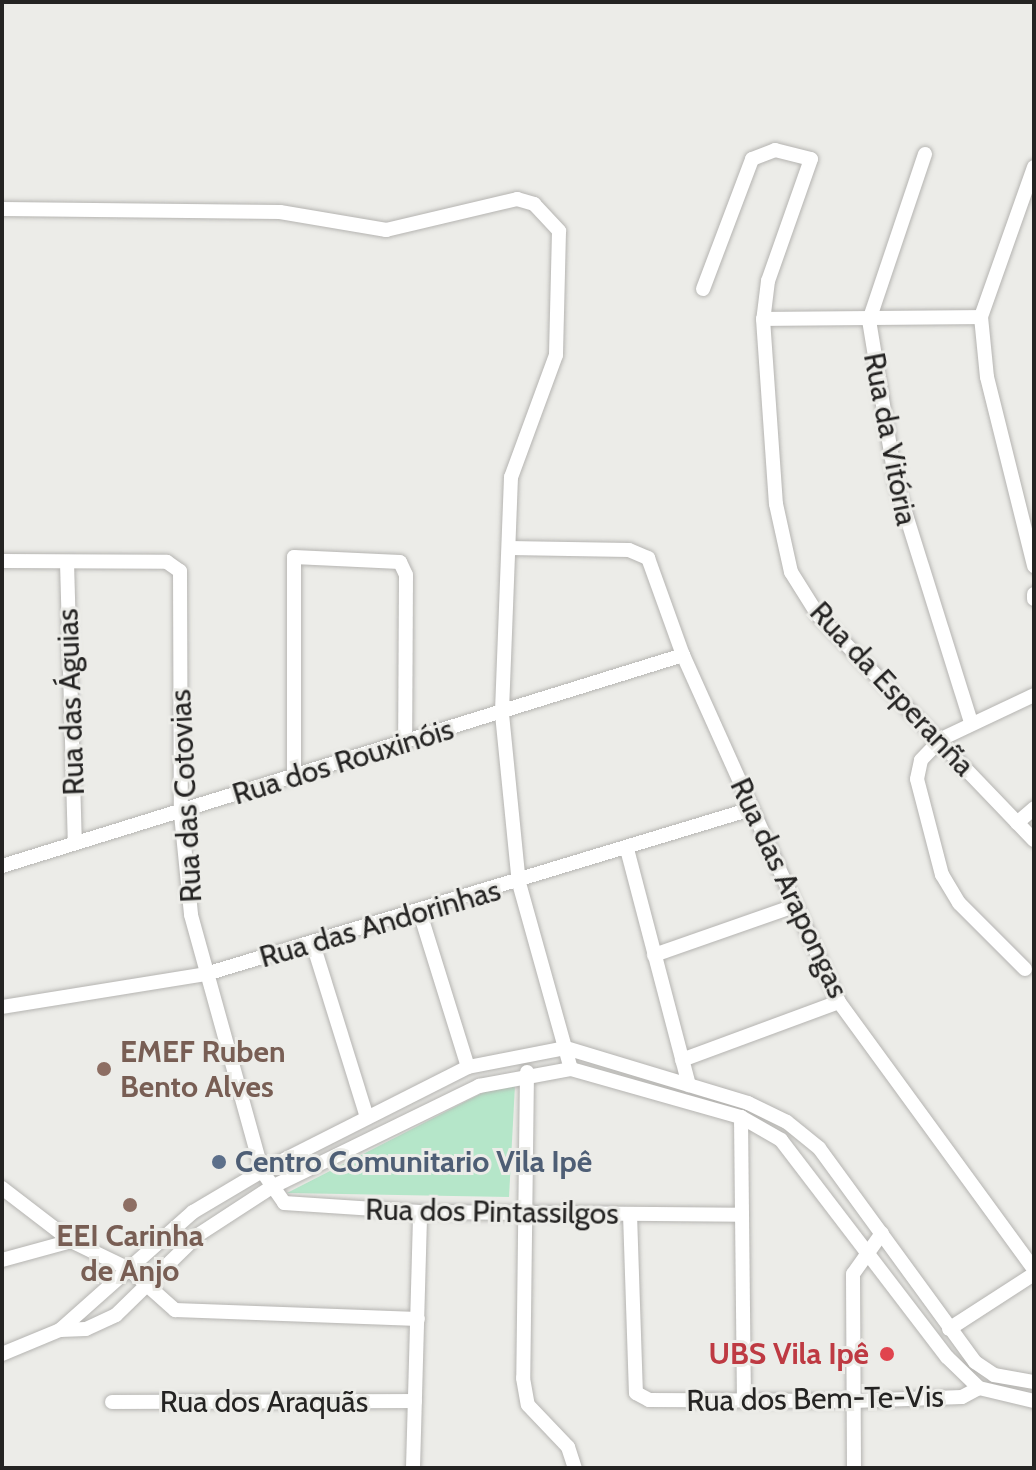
<!DOCTYPE html>
<html>
<head>
<meta charset="utf-8">
<style>
	body { margin:0 }
	#map { position:relative; width:1036px; height:1470px; overflow:hidden; background:#ecece8; font-family:Cabin,sans-serif }
	div>[style] { position:absolute }
	.green>* { inset:0; background:#b5e6c9 }
	.roads { filter:drop-shadow(0 0 2px #b5b4b1) drop-shadow(0 0 2px #b5b4b1) }
	.minor>* { height:14px; margin:-7px; padding:0 7px; transform-origin:7px; border-radius:7px; background:#fff }
	.dots>* { width:22px; height:22px; translate:-50% -50%; box-sizing:border-box; border:4px solid #ecece8; border-radius:50% }
	span { translate:-50% -50%; white-space:nowrap; text-align:center; line-height:1.15; -webkit-text-stroke:6px #ecece8; paint-order:stroke }
	.street-label { font-size:30px; color:#242322 }
	.education-label { font-size:30px; color:#785e54; font-weight:700 }
	.left { translate:0 -50%; text-align:left }
	.service-label { font-size:30px; color:#4e5e75; font-weight:700 }
	.health-label { font-size:30px; color:#be3a42; font-weight:700 }
	.right { translate:-100% -50%; text-align:right }
	.frame { position:absolute; inset:0; border:4px solid #242322; pointer-events:none }
</style>
</head>
<body>
<div id="map">
	<div class="green">
		<div style="clip-path:polygon(515px 1085px,509px 1197px,287px 1193px,492px 1088px)"></div>
	</div>
	<div class="roads">
		<div class="minor">
			<div style="left:925px;top:154px;width:175px;rotate:108.6deg"></div>
			<div style="left:869px;top:320px;width:165px;rotate:80.6deg"></div>
			<div style="left:896px;top:483px;width:251px;rotate:72.6deg"></div>
			<div style="left:1034px;top:167px;width:159px;rotate:109.5deg"></div>
			<div style="left:981px;top:317px;width:60px;rotate:84.3deg"></div>
			<div style="left:987px;top:377px;width:195px;rotate:76deg"></div>
			<div style="left:2px;top:209px;width:278px;rotate:0.6deg"></div>
			<div style="left:280px;top:212px;width:108px;rotate:9.6deg"></div>
			<div style="left:386px;top:230px;width:135px;rotate:-13.3deg"></div>
			<div style="left:517px;top:199px;width:18px;rotate:16deg"></div>
			<div style="left:534px;top:204px;width:37px;rotate:47deg"></div>
			<div style="left:559px;top:231px;width:124px;rotate:91.4deg"></div>
			<div style="left:556px;top:355px;width:130px;rotate:110.2deg"></div>
			<div style="left:511px;top:477px;width:237px;rotate:92.2deg"></div>
			<div style="left:502px;top:714px;width:170px;rotate:84.3deg"></div>
			<div style="left:519px;top:883px;width:193px;rotate:74.4deg"></div>
			<div style="left:703px;top:289px;width:139px;rotate:-69.3deg"></div>
			<div style="left:752px;top:159px;width:25px;rotate:-21deg"></div>
			<div style="left:775px;top:150px;width:37px;rotate:14deg"></div>
			<div style="left:811px;top:159px;width:129px;rotate:109.4deg"></div>
			<div style="left:768px;top:281px;width:38px;rotate:97deg"></div>
			<div style="left:763px;top:319px;width:185px;rotate:86deg"></div>
			<div style="left:776px;top:504px;width:70px;rotate:77.6deg"></div>
			<div style="left:791px;top:572px;width:51px;rotate:57.9deg"></div>
			<div style="left:818px;top:615px;width:312px;rotate:46.2deg"></div>
			<div style="left:763px;top:319px;width:218px;rotate:-0.5deg"></div>
			<div style="left:509px;top:548px;width:120px;rotate:1deg"></div>
			<div style="left:629px;top:550px;width:21px;rotate:23deg"></div>
			<div style="left:648px;top:558px;width:103px;rotate:70.2deg"></div>
			<div style="left:683px;top:655px;width:380px;rotate:65.8deg"></div>
			<div style="left:839px;top:1002px;width:331px;rotate:53.9deg"></div>
			<div style="left:2px;top:561px;width:165px;rotate:0.3deg"></div>
			<div style="left:167px;top:562px;width:16px;rotate:35deg"></div>
			<div style="left:180px;top:571px;width:243px;rotate:89.8deg"></div>
			<div style="left:181px;top:814px;width:101px;rotate:84.3deg"></div>
			<div style="left:191px;top:915px;width:266px;rotate:74.5deg"></div>
			<div style="left:262px;top:1171px;width:39px;rotate:55deg"></div>
			<div style="left:284px;top:1203px;width:136px;rotate:3.8deg"></div>
			<div style="left:420px;top:1212px;width:321px;rotate:0.5deg"></div>
			<div style="left:67px;top:562px;width:281px;rotate:88.4deg"></div>
			<div style="left:1034px;top:594px;width:5px;rotate:90deg"></div>
			<div style="left:294px;top:775px;width:218px;rotate:-90deg"></div>
			<div style="left:294px;top:557px;width:106px;rotate:2.7deg"></div>
			<div style="left:400px;top:562px;width:14px;rotate:65deg"></div>
			<div style="left:406px;top:575px;width:165px;rotate:90.3deg"></div>
			<div style="left:1017px;top:823px;width:23px;rotate:-41deg"></div>
			<div style="left:627px;top:849px;width:244px;rotate:75.3deg"></div>
			<div style="left:2px;top:866px;width:713px;rotate:-17.21deg"></div>
			<div style="left:420px;top:913px;width:161px;rotate:72.7deg"></div>
			<div style="left:313px;top:944px;width:181px;rotate:72.7deg"></div>
			<div style="left:654px;top:955px;width:148px;rotate:-19.3deg"></div>
			<div style="left:1025px;top:969px;width:93px;rotate:-135deg"></div>
			<div style="left:959px;top:903px;width:33px;rotate:-121deg"></div>
			<div style="left:942px;top:875px;width:99px;rotate:-104.6deg"></div>
			<div style="left:917px;top:779px;width:19px;rotate:-78deg"></div>
			<div style="left:921px;top:760px;width:29px;rotate:-46deg"></div>
			<div style="left:941px;top:739px;width:103px;rotate:-25.3deg"></div>
			<div style="left:2px;top:1007px;width:207px;rotate:-9.2deg"></div>
			<div style="left:206px;top:974px;width:569px;rotate:-16.84deg"></div>
			<div style="left:682px;top:1060px;width:167px;rotate:-20.3deg"></div>
			<div style="left:527px;top:1072px;width:306px;rotate:90.7deg"></div>
			<div style="left:523px;top:1378px;width:27px;rotate:80deg"></div>
			<div style="left:528px;top:1405px;width:58px;rotate:46.4deg"></div>
			<div style="left:568px;top:1447px;width:22px;rotate:72deg"></div>
			<div style="left:741px;top:1117px;width:284px;rotate:89.4deg"></div>
			<div style="left:2px;top:1188px;width:87px;rotate:37.5deg"></div>
			<div style="left:71px;top:1241px;width:64px;rotate:25.8deg"></div>
			<div style="left:129px;top:1269px;width:62px;rotate:41.7deg"></div>
			<div style="left:175px;top:1310px;width:243px;rotate:2.1deg"></div>
			<div style="left:630px;top:1214px;width:179px;rotate:88.1deg"></div>
			<div style="left:636px;top:1393px;width:15px;rotate:28deg"></div>
			<div style="left:649px;top:1400px;width:204px;rotate:0.3deg"></div>
			<div style="left:853px;top:1401px;width:109px;rotate:-2.1deg"></div>
			<div style="left:962px;top:1397px;width:19px;rotate:-28deg"></div>
			<div style="left:2px;top:1260px;width:72px;rotate:-15.4deg"></div>
			<div style="left:949px;top:1329px;width:101px;rotate:-32.9deg"></div>
			<div style="left:60px;top:1330px;width:26px;rotate:-2deg"></div>
			<div style="left:86px;top:1329px;width:33px;rotate:-25deg"></div>
			<div style="left:116px;top:1315px;width:115px;rotate:-44.3deg"></div>
			<div style="left:198px;top:1235px;width:86px;rotate:-33.1deg"></div>
			<div style="left:270px;top:1188px;width:233px;rotate:-26deg"></div>
			<div style="left:479px;top:1086px;width:94px;rotate:-10.5deg"></div>
			<div style="left:571px;top:1069px;width:177px;rotate:15.8deg"></div>
			<div style="left:741px;top:1117px;width:46px;rotate:29.9deg"></div>
			<div style="left:781px;top:1140px;width:273px;rotate:52.6deg"></div>
			<div style="left:947px;top:1357px;width:45px;rotate:44.1deg"></div>
			<div style="left:979px;top:1388px;width:57px;rotate:13.3deg"></div>
			<div style="left:2px;top:1354px;width:63px;rotate:-22.5deg"></div>
			<div style="left:60px;top:1330px;width:178px;rotate:-41.6deg"></div>
			<div style="left:193px;top:1212px;width:80px;rotate:-30.7deg"></div>
			<div style="left:262px;top:1171px;width:231px;rotate:-26.8deg"></div>
			<div style="left:468px;top:1067px;width:100px;rotate:-11deg"></div>
			<div style="left:566px;top:1048px;width:190px;rotate:16.8deg"></div>
			<div style="left:748px;top:1103px;width:43px;rotate:26deg"></div>
			<div style="left:787px;top:1122px;width:41px;rotate:39.1deg"></div>
			<div style="left:819px;top:1148px;width:265px;rotate:53.9deg"></div>
			<div style="left:975px;top:1362px;width:23px;rotate:34deg"></div>
			<div style="left:994px;top:1375px;width:41px;rotate:9.9deg"></div>
			<div style="left:112px;top:1402px;width:303px;rotate:-0.2deg"></div>
			<div style="left:413px;top:1468px;width:256px;rotate:-88.4deg"></div>
			<div style="left:854px;top:1468px;width:194px;rotate:-90.3deg"></div>
			<div style="left:853px;top:1274px;width:50px;rotate:-54.7deg"></div>
		</div>
	</div>
	<div class="dots">
		<div style="left:104px;top:1069px;background:#8d6e63"></div>
		<div style="left:219px;top:1162px;background:#5c6f8a"></div>
		<div style="left:130px;top:1205px;background:#8d6e63"></div>
		<div style="left:887px;top:1354px;background:#e0444e"></div>
	</div>
	<div class="street-label">
		<span style="left:890px;top:439px;rotate:79deg">Rua da Vitória</span>
		<span style="left:892px;top:689px;rotate:47deg">Rua da Esperanña</span>
		<span style="left:71px;top:702px;rotate:-92deg">Rua das Águias</span>
		<span style="left:343px;top:762px;rotate:-17deg">Rua dos Rouxinóis</span>
		<span style="left:186px;top:796px;rotate:-93deg">Rua das Cotovias</span>
		<span style="left:789px;top:888px;rotate:65deg">Rua das Arapongas</span>
		<span style="left:380px;top:924px;rotate:-16deg">Rua das Andorinhas</span>
		<span style="left:492px;top:1212px;rotate:1deg">Rua dos Pintassilgos</span>
		<span style="left:815px;top:1399px;rotate:-1deg">Rua dos Bem-Te-Vis</span>
		<span style="left:264px;top:1402px">Rua dos Araquãs</span>
	</div>
	<div class="education-label">
		<span class="left" style="left:120px;top:1069px">EMEF Ruben<br>Bento Alves</span>
		<span style="left:130px;top:1253px">EEI Carinha<br>de Anjo</span>
	</div>
	<div class="service-label">
		<span class="left" style="left:235px;top:1162px">Centro Comunitario Vila Ipê</span>
	</div>
	<div class="health-label">
		<span class="right" style="left:869px;top:1354px">UBS Vila Ipê</span>
	</div>
	<div class="frame"></div>
</div>
</body>
</html>
